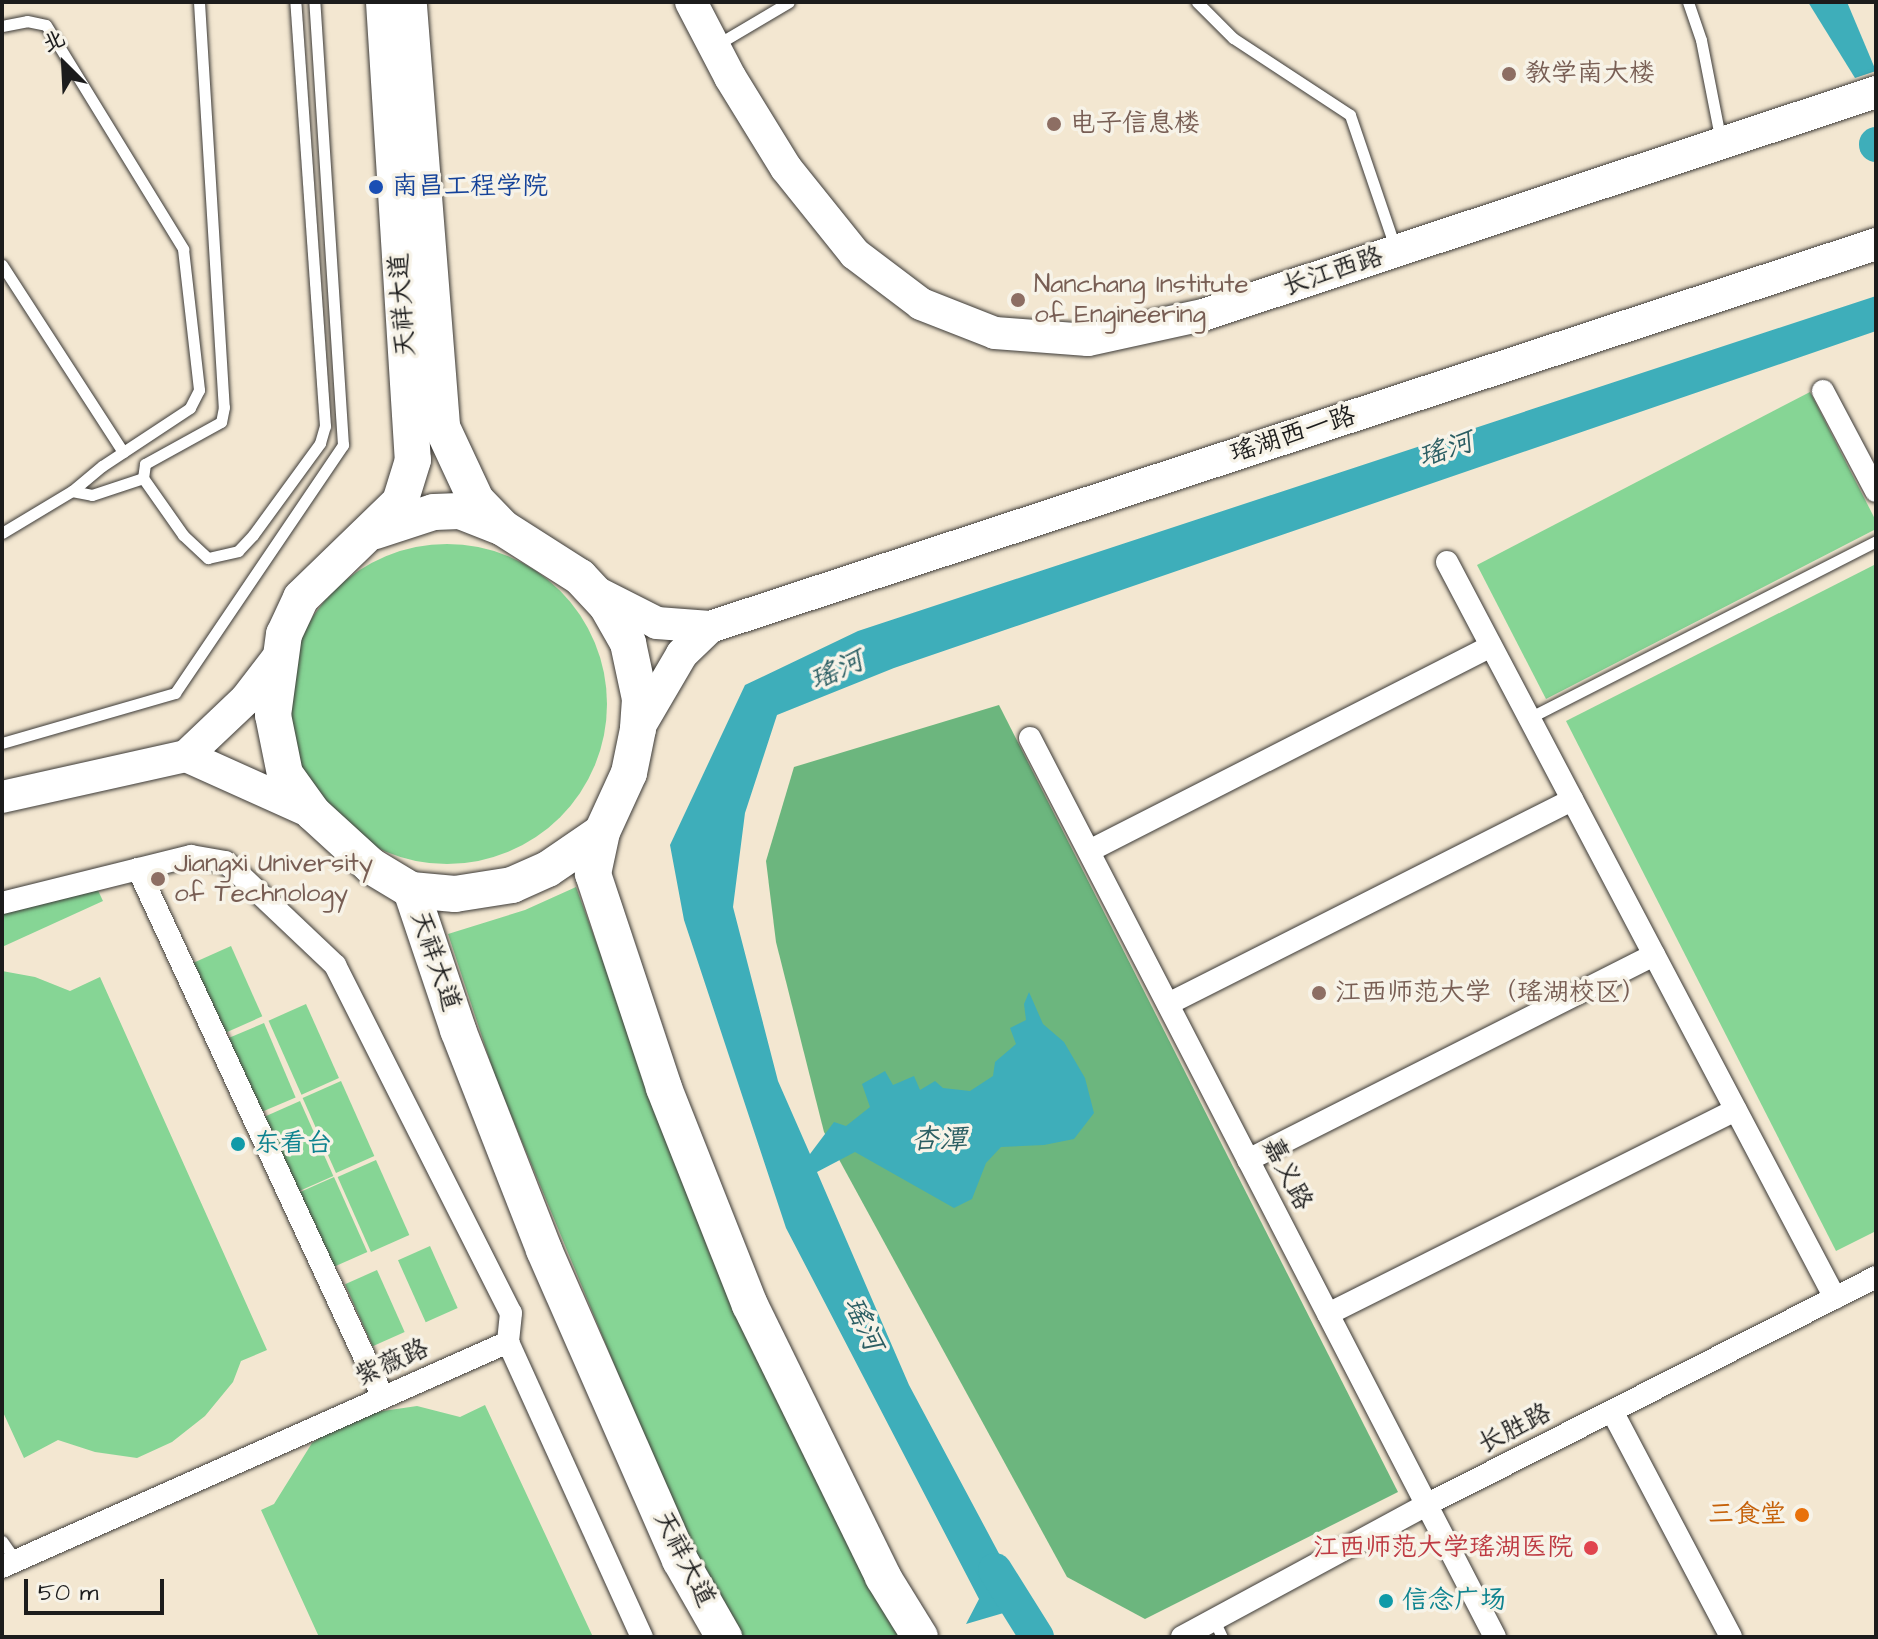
<!DOCTYPE html>
<html>
<head>
<meta charset="utf-8">
<style>
	body { margin:0 }
	#map { position:relative; width:1878px; height:1639px; overflow:hidden; background:#f3e7d1; font-family:"Architects Daughter","LXGW WenKai TC",sans-serif }
	div>[style] { position:absolute }
	.green>* { inset:0; background:#86d595; transform-origin:0 0 }
	.round { border-radius:50% }
	.forest>* { inset:0; background:#6cb67e }
	.water>* { inset:0; background:#3eaeba }
	.river>* { height:34px; margin:-17px; padding:0 17px; transform-origin:17px; border-radius:17px; background:#3eaeba }
	.roads { filter:drop-shadow(0 0 2px #3c3a37) drop-shadow(0 0 2px #3c3a37) }
	.lane>* { height:11px; margin:-5.5px; padding:0 5.5px; transform-origin:5.5px; border-radius:5.5px; background:#fff }
	.street>* { height:22px; margin:-11px; padding:0 11px; transform-origin:11px; border-radius:11px; background:#fff }
	.secondary>* { height:32px; margin:-16px; padding:0 16px; transform-origin:16px; border-radius:16px; background:#fff }
	.primary>* { height:36px; margin:-18px; padding:0 18px; transform-origin:18px; border-radius:18px; background:#fff }
	.dots>* { width:22px; height:22px; translate:-50% -50%; box-sizing:border-box; border:4px solid #f7f3e8; border-radius:50% }
	span { translate:-50% -50%; white-space:nowrap; text-align:center; line-height:1.15; -webkit-text-stroke:7px #f7f3e8; paint-order:stroke }
	.education-label { font-size:26px; color:#785e54 }
	.left { translate:0 -50%; text-align:left }
	.transit-label { font-size:26px; color:#164399 }
	.street-label { font-size:26px; color:#1c1c1c }
	.culture-label { font-size:26px; color:#0d838f }
	.food-label { font-size:26px; color:#c56008 }
	.right { translate:-100% -50%; text-align:right }
	.health-label { font-size:26px; color:#be3a42 }
	.water-label { font-size:28px; color:#2b5e63; font-style:italic }
	.frame { position:absolute; inset:0; border:4px solid #1c1c1c; pointer-events:none }
	.north { position:absolute; left:24px; top:24px; width:80px; height:80px; -webkit-text-stroke:6px #f7f3e8; paint-order:stroke; rotate:336deg; font-size:22px; font-weight:700; line-height:32px; text-align:center; color:#1c1c1c }
	.north::after { content:''; display:block; margin:auto; width:28px; height:36px; background:#1c1c1c; clip-path:polygon(50% 0,100% 100%,50% 72%,0 100%) }
	.scale { position:absolute; left:24px; top:1579px; width:140px; height:36px; box-sizing:border-box; border:4px solid #1c1c1c; border-top:0; padding-left:10px; font-size:24px; line-height:28px; white-space:nowrap; color:#1c1c1c; -webkit-text-stroke:6px #f7f3e8; paint-order:stroke }
</style>
</head>
<body>
<div id="map">
	<div class="green">
		<div style="clip-path:polygon(1810px 392px,1876px 521px,1876px 529px,1546px 699px,1477px 565px)"></div>
		<div class="round" style="left:287px;top:544px;width:320px;height:320px"></div>
		<div style="clip-path:polygon(1876px 564px,1876px 1231px,1836px 1251px,1566px 721px)"></div>
		<div style="clip-path:polygon(94px 882px,103px 901px,2px 947px,2px 905px)"></div>
		<div style="clip-path:polygon(576px 887px,709px 1252px,901px 1637px,743px 1637px,688px 1543px,495px 1076px,448px 934px,525px 910px)"></div>
		<div style="left:231px;top:946px;width:77px;height:44px;rotate:66deg"></div>
		<div style="clip-path:polygon(2px 971px,35px 977px,70px 991px,100px 977px,267px 1350px,241px 1361px,233px 1382px,205px 1416px,172px 1442px,137px 1458px,95px 1452px,58px 1440px,24px 1458px,2px 1410px)"></div>
		<div style="left:306px;top:1004px;width:81px;height:41px;rotate:66deg"></div>
		<div style="left:264px;top:1023px;width:81px;height:41px;rotate:67deg"></div>
		<div style="left:341px;top:1081px;width:82px;height:42px;rotate:66deg"></div>
		<div style="left:300px;top:1101px;width:82px;height:42px;rotate:66deg"></div>
		<div style="left:376px;top:1160px;width:82px;height:42px;rotate:66deg"></div>
		<div style="left:334px;top:1177px;width:82px;height:42px;rotate:66deg"></div>
		<div style="left:430px;top:1246px;width:68px;height:35px;rotate:66deg"></div>
		<div style="left:377px;top:1270px;width:68px;height:35px;rotate:66deg"></div>
		<div style="clip-path:polygon(485px 1405px,593px 1637px,319px 1637px,261px 1510px,274px 1504px,312px 1443px,356px 1415px,417px 1406px,460px 1417px)"></div>
	</div>
	<div class="forest">
		<div style="clip-path:polygon(999px 705px,1398px 1492px,1145px 1619px,1067px 1577px,824px 1132px,776px 942px,766px 861px,794px 767px)"></div>
	</div>
	<div class="water">
		<div style="clip-path:polygon(1808px 2px,1847px 2px,1876px 71px,1855px 78px)"></div>
		<div style="clip-path:polygon(1876px 296px,1876px 331px,894px 668px,777px 715px,745px 813px,733px 907px,778px 1081px,810px 1154px,834px 1122px,846px 1126px,870px 1107px,862px 1084px,885px 1071px,893px 1085px,914px 1076px,920px 1090px,935px 1081px,943px 1088px,970px 1091px,993px 1076px,995px 1062px,1016px 1044px,1010px 1028px,1026px 1020px,1024px 1004px,1029px 992px,1043px 1024px,1064px 1042px,1085px 1078px,1094px 1113px,1074px 1139px,1044px 1145px,1001px 1147px,986px 1163px,972px 1199px,954px 1208px,855px 1152px,817px 1172px,909px 1385px,1027px 1606px,966px 1624px,979px 1599px,786px 1228px,684px 920px,670px 845px,745px 685px,858px 631px)"></div>
	</div>
	<div class="river">
		<div style="left:1876px;top:144px;width:1px;rotate:90deg"></div>
		<div style="left:995px;top:1570px;width:79px;rotate:57.9deg"></div>
	</div>
	<div class="roads">
		<div class="lane">
			<div style="left:199px;top:2px;width:406px;rotate:86.5deg"></div>
			<div style="left:224px;top:407px;width:15px;rotate:101deg"></div>
			<div style="left:221px;top:422px;width:87px;rotate:151.1deg"></div>
			<div style="left:145px;top:464px;width:14px;rotate:98deg"></div>
			<div style="left:143px;top:478px;width:70px;rotate:54.9deg"></div>
			<div style="left:183px;top:535px;width:34px;rotate:43deg"></div>
			<div style="left:208px;top:558px;width:31px;rotate:-13deg"></div>
			<div style="left:238px;top:551px;width:22px;rotate:-47deg"></div>
			<div style="left:253px;top:535px;width:114px;rotate:-53.9deg"></div>
			<div style="left:320px;top:443px;width:18px;rotate:-74deg"></div>
			<div style="left:325px;top:426px;width:425px;rotate:-94deg"></div>
			<div style="left:1197px;top:2px;width:51px;rotate:45deg"></div>
			<div style="left:1233px;top:38px;width:140px;rotate:33.3deg"></div>
			<div style="left:1350px;top:115px;width:139px;rotate:71.2deg"></div>
			<div style="left:1688px;top:2px;width:40px;rotate:71.1deg"></div>
			<div style="left:1701px;top:40px;width:104px;rotate:78.9deg"></div>
			<div style="left:2px;top:26px;width:25px;rotate:-11deg"></div>
			<div style="left:27px;top:21px;width:19px;rotate:12deg"></div>
			<div style="left:46px;top:25px;width:263px;rotate:58.5deg"></div>
			<div style="left:183px;top:249px;width:142px;rotate:83.5deg"></div>
			<div style="left:199px;top:390px;width:20px;rotate:117deg"></div>
			<div style="left:190px;top:408px;width:105px;rotate:146.6deg"></div>
			<div style="left:102px;top:466px;width:39px;rotate:140deg"></div>
			<div style="left:718px;top:44px;width:82px;rotate:-30.6deg"></div>
			<div style="left:2px;top:265px;width:223px;rotate:57.1deg"></div>
			<div style="left:2px;top:533px;width:82px;rotate:-31deg"></div>
			<div style="left:72px;top:491px;width:20px;rotate:11deg"></div>
			<div style="left:92px;top:495px;width:54px;rotate:-18.4deg"></div>
			<div style="left:1529px;top:718px;width:390px;rotate:-27deg"></div>
			<div style="left:2px;top:743px;width:180px;rotate:-16.1deg"></div>
			<div style="left:175px;top:693px;width:300px;rotate:-55.9deg"></div>
			<div style="left:343px;top:445px;width:444px;rotate:-93.7deg"></div>
			<div style="left:2px;top:1541px;width:24px;rotate:55deg"></div>
			<div style="left:1214px;top:1620px;width:19px;rotate:65deg"></div>
		</div>
		<div class="street">
			<div style="left:1823px;top:391px;width:113px;rotate:62.1deg"></div>
			<div style="left:1447px;top:562px;width:832px;rotate:62.2deg"></div>
			<div style="left:1030px;top:738px;width:1012px;rotate:62.65deg"></div>
			<div style="left:1089px;top:851px;width:451px;rotate:-27deg"></div>
			<div style="left:138px;top:869px;width:582px;rotate:65.11deg"></div>
			<div style="left:2px;top:903px;width:195px;rotate:-14deg"></div>
			<div style="left:191px;top:856px;width:35px;rotate:10deg"></div>
			<div style="left:225px;top:862px;width:17px;rotate:40deg"></div>
			<div style="left:238px;top:873px;width:134px;rotate:43.5deg"></div>
			<div style="left:335px;top:965px;width:390px;rotate:63.2deg"></div>
			<div style="left:511px;top:1313px;width:29px;rotate:96deg"></div>
			<div style="left:1168px;top:1004px;width:453px;rotate:-26.8deg"></div>
			<div style="left:1248px;top:1160px;width:455px;rotate:-26.8deg"></div>
			<div style="left:1328px;top:1314px;width:456px;rotate:-26.6deg"></div>
			<div style="left:1612px;top:1411px;width:255px;rotate:62.2deg"></div>
			<div style="left:2px;top:1567px;width:554px;rotate:-23.97deg"></div>
			<div style="left:508px;top:1342px;width:324px;rotate:65.6deg"></div>
			<div style="left:1182px;top:1637px;width:277px;rotate:-28.4deg"></div>
			<div style="left:1426px;top:1505px;width:504px;rotate:-26.87deg"></div>
		</div>
		<div class="secondary">
			<div style="left:691px;top:2px;width:85px;rotate:62.5deg"></div>
			<div style="left:730px;top:77px;width:107px;rotate:58.4deg"></div>
			<div style="left:786px;top:168px;width:110px;rotate:51.3deg"></div>
			<div style="left:855px;top:254px;width:83px;rotate:37.1deg"></div>
			<div style="left:921px;top:304px;width:79px;rotate:21.4deg"></div>
			<div style="left:995px;top:333px;width:93px;rotate:4.3deg"></div>
			<div style="left:1088px;top:340px;width:118px;rotate:-12.3deg"></div>
			<div style="left:1203px;top:315px;width:709px;rotate:-18.33deg"></div>
			<div style="left:592px;top:590px;width:73px;rotate:26.9deg"></div>
			<div style="left:657px;top:623px;width:53px;rotate:4.3deg"></div>
			<div style="left:710px;top:627px;width:39px;rotate:136deg"></div>
			<div style="left:682px;top:654px;width:87px;rotate:120.4deg"></div>
			<div style="left:710px;top:627px;width:1227px;rotate:-18.18deg"></div>
			<div style="left:186px;top:756px;width:139px;rotate:24.2deg"></div>
			<div style="left:2px;top:797px;width:189px;rotate:-12.6deg"></div>
			<div style="left:186px;top:756px;width:83px;rotate:-43.5deg"></div>
			<div style="left:246px;top:699px;width:54px;rotate:-52.5deg"></div>
		</div>
		<div class="primary">
			<div style="left:384px;top:2px;width:459px;rotate:86.4deg"></div>
			<div style="left:413px;top:460px;width:44px;rotate:107.2deg"></div>
			<div style="left:400px;top:502px;width:138px;rotate:135.9deg"></div>
			<div style="left:301px;top:598px;width:40px;rotate:115deg"></div>
			<div style="left:284px;top:634px;width:82px;rotate:97.7deg"></div>
			<div style="left:273px;top:715px;width:60px;rotate:78.5deg"></div>
			<div style="left:285px;top:774px;width:48px;rotate:54.3deg"></div>
			<div style="left:313px;top:813px;width:79px;rotate:42.4deg"></div>
			<div style="left:371px;top:866px;width:47px;rotate:31deg"></div>
			<div style="left:411px;top:890px;width:148px;rotate:71.4deg"></div>
			<div style="left:458px;top:1030px;width:236px;rotate:68.6deg"></div>
			<div style="left:544px;top:1250px;width:339px;rotate:66.3deg"></div>
			<div style="left:680px;top:1560px;width:89px;rotate:60.3deg"></div>
			<div style="left:409px;top:6px;width:422px;rotate:85.5deg"></div>
			<div style="left:442px;top:427px;width:81px;rotate:65deg"></div>
			<div style="left:476px;top:500px;width:39px;rotate:46deg"></div>
			<div style="left:503px;top:528px;width:91px;rotate:32.5deg"></div>
			<div style="left:580px;top:577px;width:40px;rotate:47deg"></div>
			<div style="left:607px;top:606px;width:43px;rotate:60.4deg"></div>
			<div style="left:628px;top:643px;width:57px;rotate:77.9deg"></div>
			<div style="left:640px;top:699px;width:30px;rotate:94deg"></div>
			<div style="left:638px;top:729px;width:45px;rotate:101.6deg"></div>
			<div style="left:629px;top:773px;width:65px;rotate:114.6deg"></div>
			<div style="left:602px;top:832px;width:43px;rotate:102.1deg"></div>
			<div style="left:593px;top:874px;width:225px;rotate:71.6deg"></div>
			<div style="left:664px;top:1088px;width:233px;rotate:68.4deg"></div>
			<div style="left:750px;top:1305px;width:303px;rotate:63.9deg"></div>
			<div style="left:883px;top:1577px;width:70px;rotate:58.3deg"></div>
			<div style="left:375px;top:531px;width:62px;rotate:-17.9deg"></div>
			<div style="left:434px;top:512px;width:26px;rotate:-2deg"></div>
			<div style="left:460px;top:511px;width:41px;rotate:21.5deg"></div>
			<div style="left:411px;top:890px;width:44px;rotate:5.2deg"></div>
			<div style="left:455px;top:894px;width:58px;rotate:-9deg"></div>
			<div style="left:512px;top:885px;width:39px;rotate:-24deg"></div>
			<div style="left:548px;top:869px;width:65px;rotate:-34.4deg"></div>
		</div>
	</div>
	<div class="dots">
		<div style="left:1509px;top:74px;background:#8d6e63"></div>
		<div style="left:1054px;top:124px;background:#8d6e63"></div>
		<div style="left:376px;top:187px;background:#1a4fb4"></div>
		<div style="left:1018px;top:300px;background:#8d6e63"></div>
		<div style="left:158px;top:879px;background:#8d6e63"></div>
		<div style="left:1319px;top:993px;background:#8d6e63"></div>
		<div style="left:238px;top:1144px;background:#0f9aa8"></div>
		<div style="left:1802px;top:1515px;background:#e8710a"></div>
		<div style="left:1591px;top:1548px;background:#e0444e"></div>
		<div style="left:1386px;top:1601px;background:#0f9aa8"></div>
	</div>
	<div class="education-label">
		<span class="left" style="left:1525px;top:74px">教学南大楼</span>
		<span class="left" style="left:1070px;top:124px">电子信息楼</span>
		<span class="left" style="left:1034px;top:300px">Nanchang Institute<br>of Engineering</span>
		<span class="left" style="left:174px;top:879px">Jiangxi University<br>of Technology</span>
		<span class="left" style="left:1335px;top:993px">江西师范大学（瑶湖校区）</span>
	</div>
	<div class="transit-label">
		<span class="left" style="left:392px;top:187px">南昌工程学院</span>
	</div>
	<div class="street-label">
		<span style="left:1333px;top:272px;rotate:-18deg">长江西路</span>
		<span style="left:403px;top:305px;rotate:-94deg">天祥大道</span>
		<span style="left:1293px;top:435px;rotate:-18deg">瑶湖西一路</span>
		<span style="left:435px;top:961px;rotate:71deg">天祥大道</span>
		<span style="left:1287px;top:1174px;rotate:63deg">嘉义路</span>
		<span style="left:392px;top:1363px;rotate:-24deg">紫薇路</span>
		<span style="left:1515px;top:1429px;rotate:-27deg">长胜路</span>
		<span style="left:684px;top:1559px;rotate:63deg">天祥大道</span>
	</div>
	<div class="culture-label">
		<span class="left" style="left:254px;top:1144px">东看台</span>
		<span class="left" style="left:1402px;top:1601px">信念广场</span>
	</div>
	<div class="food-label">
		<span class="right" style="left:1786px;top:1515px">三食堂</span>
	</div>
	<div class="health-label">
		<span class="right" style="left:1573px;top:1548px">江西师范大学瑶湖医院</span>
	</div>
	<div class="water-label">
		<span style="left:1446px;top:450px;rotate:-19deg">瑶河</span>
		<span style="left:837px;top:671px;rotate:-25deg">瑶河</span>
		<span style="left:939px;top:1140px">杏潭</span>
		<span style="left:863px;top:1324px;rotate:65deg">瑶河</span>
	</div>
	<div class="frame"></div>
	<div class="north">北</div>
	<div class="scale">50 m</div>
</div>
</body>
</html>
